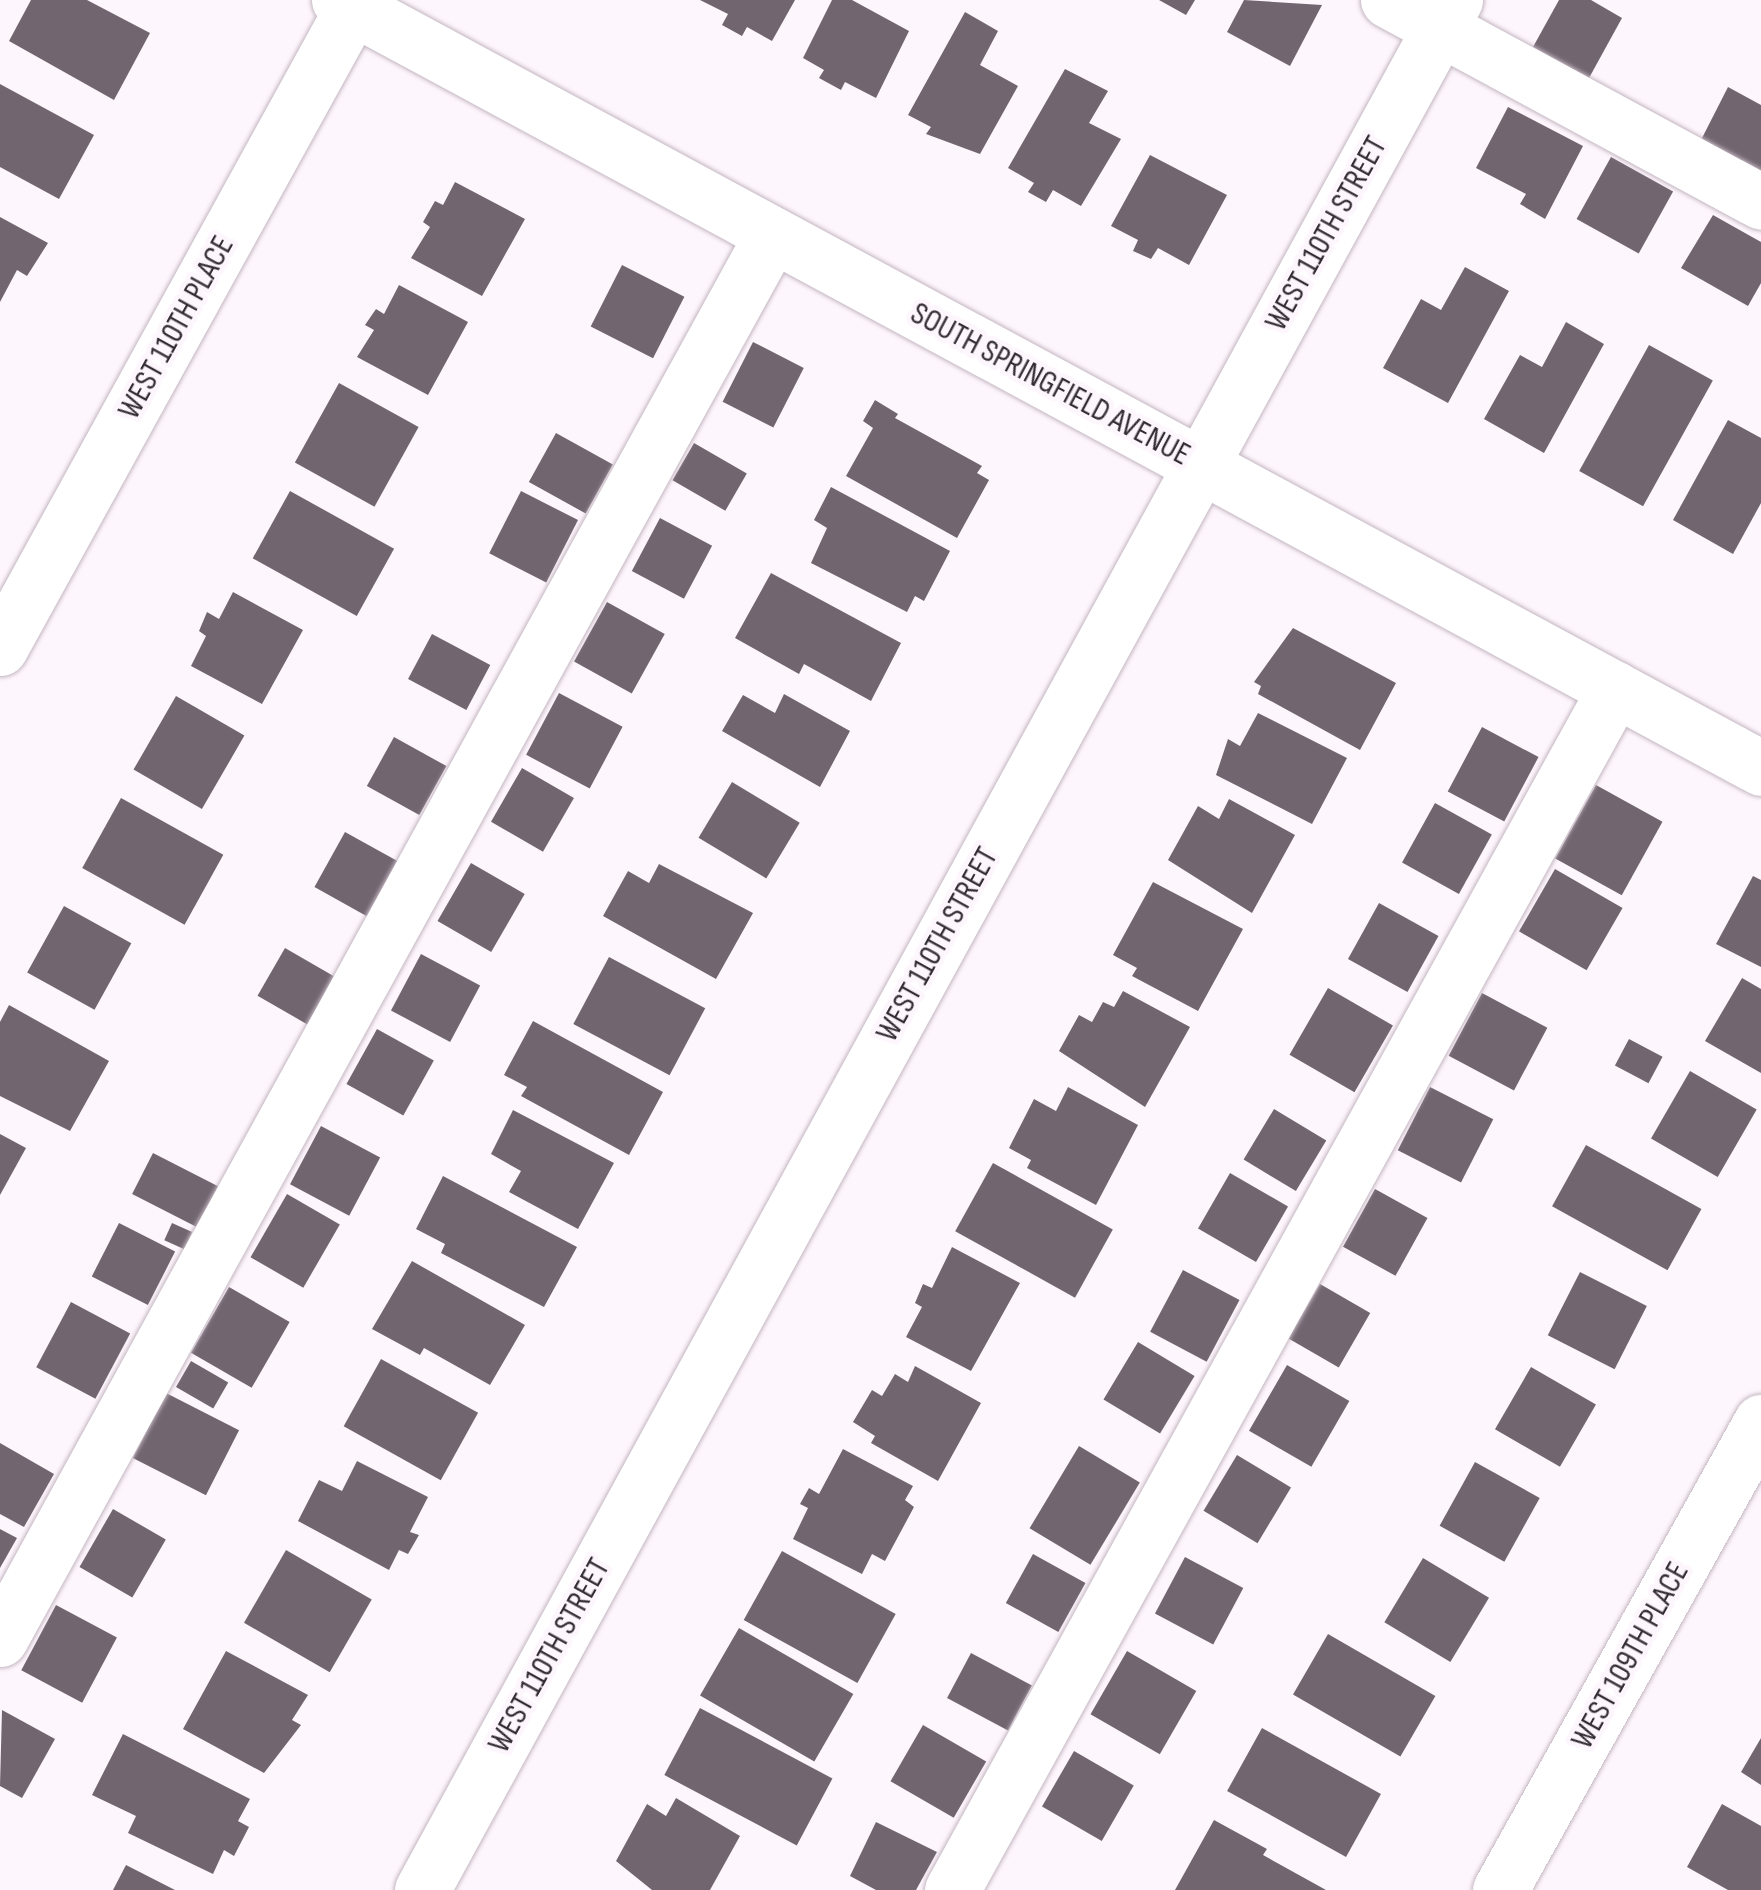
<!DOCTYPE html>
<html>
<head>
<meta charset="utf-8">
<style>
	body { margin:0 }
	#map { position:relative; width:1761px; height:1890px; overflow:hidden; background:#fef6fd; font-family:"Sofia Sans Condensed",sans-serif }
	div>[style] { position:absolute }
	.building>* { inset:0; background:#716670; transform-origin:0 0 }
	.roads { filter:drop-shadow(0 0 2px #c3b6c1) drop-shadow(0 0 2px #c3b6c1) }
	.minor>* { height:55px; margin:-27.5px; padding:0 27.5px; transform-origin:27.5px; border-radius:27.5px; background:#fff }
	span { translate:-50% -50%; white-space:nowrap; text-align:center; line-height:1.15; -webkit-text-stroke:10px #fef6fd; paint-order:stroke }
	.street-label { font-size:32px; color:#322d32 }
</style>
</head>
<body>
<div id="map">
	<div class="building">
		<div style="clip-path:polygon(31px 0,87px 0,150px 33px,114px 100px,9px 41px)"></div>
		<div style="clip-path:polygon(700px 0,795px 0,772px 41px,747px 27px,742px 36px,722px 25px,728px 14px)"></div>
		<div style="clip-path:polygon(832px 0,852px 0,909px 31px,876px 98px,845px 82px,841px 90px,819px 78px,824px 70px,803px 58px)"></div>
		<div style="clip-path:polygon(1159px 0,1195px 0,1186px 15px)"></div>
		<div style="clip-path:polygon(1244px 0,1322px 5px,1290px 66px,1227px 32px)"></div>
		<div style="clip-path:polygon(1559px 0,1591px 0,1622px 18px,1589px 78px,1533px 47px)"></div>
		<div style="clip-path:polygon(965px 12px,998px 31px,980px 65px,1018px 86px,980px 154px,926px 134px,931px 127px,908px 115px)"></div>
		<div style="clip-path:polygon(1065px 69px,1108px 91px,1089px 123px,1121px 139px,1081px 206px,1053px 190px,1046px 202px,1028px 192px,1034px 183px,1008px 168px)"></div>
		<div style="clip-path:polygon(0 84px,94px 135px,59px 199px,0 167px)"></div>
		<div style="clip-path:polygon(1728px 87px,1761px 105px,1761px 173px,1700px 142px)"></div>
		<div style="clip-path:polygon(1508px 107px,1583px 146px,1545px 219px,1520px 204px,1526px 194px,1476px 168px)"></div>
		<div style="clip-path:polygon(1150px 155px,1227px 195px,1189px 265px,1158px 248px,1151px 259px,1133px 251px,1138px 240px,1111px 226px)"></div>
		<div style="left:1611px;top:157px;width:71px;height:71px;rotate:29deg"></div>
		<div style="clip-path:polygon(455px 182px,525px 219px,482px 296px,411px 258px,430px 227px,423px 222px,435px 201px,443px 205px)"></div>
		<div style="clip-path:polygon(1713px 215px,1761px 242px,1761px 283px,1748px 306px,1681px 268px)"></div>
		<div style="clip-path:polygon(0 217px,48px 243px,27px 276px,17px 270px,0 302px)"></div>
		<div style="left:622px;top:265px;width:70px;height:69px;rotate:27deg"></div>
		<div style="clip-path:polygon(1465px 267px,1509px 291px,1448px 403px,1383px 368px,1421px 299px,1441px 310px)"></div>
		<div style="clip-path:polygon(399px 285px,468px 322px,428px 395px,357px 357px,374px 330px,365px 325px,376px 309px,384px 314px)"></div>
		<div style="clip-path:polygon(1566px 322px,1604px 344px,1544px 453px,1484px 419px,1520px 355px,1542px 367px)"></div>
		<div style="left:753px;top:342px;width:57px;height:67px;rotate:27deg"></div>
		<div style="left:1649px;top:345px;width:73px;height:144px;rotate:29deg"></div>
		<div style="left:339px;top:383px;width:91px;height:91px;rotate:29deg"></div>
		<div style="clip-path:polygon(875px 400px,898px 414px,895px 418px,982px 466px,977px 473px,989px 480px,957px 538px,846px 476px,873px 428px,863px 421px)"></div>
		<div style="clip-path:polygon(1728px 420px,1761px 438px,1761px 503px,1733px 554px,1673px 520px)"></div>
		<div style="left:556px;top:433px;width:65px;height:56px;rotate:29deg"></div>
		<div style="left:694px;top:443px;width:61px;height:43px;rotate:30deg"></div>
		<div style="clip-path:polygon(831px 487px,950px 551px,924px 601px,915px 596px,907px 612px,811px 563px,827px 528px,814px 520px)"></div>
		<div style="left:290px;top:491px;width:119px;height:77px;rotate:29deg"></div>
		<div style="left:521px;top:491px;width:64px;height:70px;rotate:27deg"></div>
		<div style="left:660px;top:518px;width:59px;height:60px;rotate:28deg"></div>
		<div style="clip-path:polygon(771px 573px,901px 643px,871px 701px,804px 664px,799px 674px,735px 638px)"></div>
		<div style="clip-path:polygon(233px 592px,303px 630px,262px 704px,191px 666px,206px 636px,199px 631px,207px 612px,219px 619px)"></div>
		<div style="left:607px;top:602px;width:66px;height:68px;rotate:29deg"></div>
		<div style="clip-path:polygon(1293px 628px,1396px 683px,1360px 750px,1258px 694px,1261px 686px,1254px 682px)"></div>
		<div style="left:432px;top:634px;width:66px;height:51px;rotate:28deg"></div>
		<div style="left:559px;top:693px;width:72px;height:70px;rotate:28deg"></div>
		<div style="clip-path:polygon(784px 694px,850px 731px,820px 787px,722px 731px,743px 695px,775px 713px)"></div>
		<div style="left:176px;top:696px;width:79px;height:85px;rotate:30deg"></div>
		<div style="clip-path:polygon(1258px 713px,1347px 758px,1312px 824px,1216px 775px,1228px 739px,1240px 746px)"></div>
		<div style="left:1482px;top:727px;width:64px;height:73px;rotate:28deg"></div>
		<div style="left:394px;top:737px;width:60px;height:56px;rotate:29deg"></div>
		<div style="left:522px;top:768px;width:60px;height:62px;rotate:30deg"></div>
		<div style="left:732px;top:782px;width:79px;height:65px;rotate:31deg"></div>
		<div style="left:1596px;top:785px;width:76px;height:84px;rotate:29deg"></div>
		<div style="left:121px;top:798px;width:117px;height:80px;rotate:29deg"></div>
		<div style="clip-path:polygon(1229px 799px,1295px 835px,1252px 913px,1168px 860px,1198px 806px,1219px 819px)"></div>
		<div style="left:1435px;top:803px;width:65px;height:68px;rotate:29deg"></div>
		<div style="left:345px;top:832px;width:63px;height:63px;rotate:29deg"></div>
		<div style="left:471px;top:863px;width:62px;height:67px;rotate:30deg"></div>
		<div style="clip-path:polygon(659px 864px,753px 913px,716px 979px,603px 916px,628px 871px,649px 883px)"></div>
		<div style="left:1555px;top:869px;width:78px;height:72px;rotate:30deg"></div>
		<div style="clip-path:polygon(1753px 876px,1761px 880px,1761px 967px,1716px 944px)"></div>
		<div style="clip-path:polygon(1153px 882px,1243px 929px,1198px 1011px,1132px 976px,1137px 968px,1113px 955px)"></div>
		<div style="left:1379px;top:903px;width:68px;height:64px;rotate:29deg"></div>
		<div style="left:64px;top:906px;width:77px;height:76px;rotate:29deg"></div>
		<div style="left:285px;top:948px;width:62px;height:55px;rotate:30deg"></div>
		<div style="left:421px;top:954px;width:67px;height:64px;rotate:28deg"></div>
		<div style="left:609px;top:957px;width:109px;height:76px;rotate:28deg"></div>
		<div style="clip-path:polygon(1742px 978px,1761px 989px,1761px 1073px,1705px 1041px)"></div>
		<div style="left:1328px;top:988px;width:75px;height:77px;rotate:30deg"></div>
		<div style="clip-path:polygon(1123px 991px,1190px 1027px,1145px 1107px,1059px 1051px,1079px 1015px,1092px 1022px,1103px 1002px,1114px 1007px)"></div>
		<div style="left:1482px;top:993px;width:74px;height:71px;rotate:28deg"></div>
		<div style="clip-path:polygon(9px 1005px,109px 1061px,70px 1131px,0 1096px,0 1022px)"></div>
		<div style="clip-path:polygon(533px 1021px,663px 1092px,629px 1155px,521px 1096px,527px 1087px,504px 1075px)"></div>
		<div style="left:377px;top:1029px;width:65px;height:63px;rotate:29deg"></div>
		<div style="left:1629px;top:1039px;width:38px;height:30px;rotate:28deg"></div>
		<div style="left:1690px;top:1071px;width:77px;height:78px;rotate:30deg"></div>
		<div style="clip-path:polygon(1068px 1087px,1138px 1125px,1096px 1205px,1027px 1168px,1031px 1160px,1009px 1148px,1034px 1099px,1056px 1111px)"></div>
		<div style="left:1430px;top:1087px;width:71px;height:71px;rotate:27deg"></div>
		<div style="left:1274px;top:1109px;width:61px;height:59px;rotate:31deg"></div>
		<div style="clip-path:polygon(513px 1110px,614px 1163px,578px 1229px,509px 1192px,521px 1171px,491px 1154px)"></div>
		<div style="left:321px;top:1126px;width:67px;height:66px;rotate:28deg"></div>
		<div style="clip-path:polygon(0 1134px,26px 1148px,0 1195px)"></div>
		<div style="left:1586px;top:1145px;width:132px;height:70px;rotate:29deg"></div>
		<div style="left:153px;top:1153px;width:73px;height:46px;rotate:27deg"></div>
		<div style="left:993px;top:1163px;width:137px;height:78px;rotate:29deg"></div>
		<div style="left:1230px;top:1173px;width:67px;height:64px;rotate:30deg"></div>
		<div style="clip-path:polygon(443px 1176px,577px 1247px,544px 1307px,441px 1253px,445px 1244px,416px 1229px)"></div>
		<div style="left:1375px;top:1189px;width:60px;height:66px;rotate:29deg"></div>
		<div style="left:287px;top:1194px;width:61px;height:73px;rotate:30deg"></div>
		<div style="left:119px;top:1223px;width:63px;height:60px;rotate:27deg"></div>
		<div style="left:172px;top:1223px;width:22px;height:19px;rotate:24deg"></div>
		<div style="clip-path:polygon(952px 1247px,1020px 1283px,971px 1371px,906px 1337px,922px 1307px,915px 1303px,923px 1284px,932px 1288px)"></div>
		<div style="clip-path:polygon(412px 1261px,525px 1325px,490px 1385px,424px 1348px,420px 1355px,372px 1329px)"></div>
		<div style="left:1183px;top:1270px;width:64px;height:70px;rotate:28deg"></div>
		<div style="left:1580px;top:1272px;width:75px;height:71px;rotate:27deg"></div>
		<div style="left:1320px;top:1284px;width:58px;height:63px;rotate:30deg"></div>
		<div style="left:229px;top:1287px;width:70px;height:76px;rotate:30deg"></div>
		<div style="left:71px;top:1302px;width:67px;height:74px;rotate:28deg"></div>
		<div style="left:1138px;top:1342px;width:66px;height:67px;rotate:31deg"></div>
		<div style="left:381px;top:1359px;width:111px;height:77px;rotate:29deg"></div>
		<div style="left:191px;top:1361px;width:43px;height:30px;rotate:30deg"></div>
		<div style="left:1287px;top:1365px;width:72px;height:76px;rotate:30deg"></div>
		<div style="clip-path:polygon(915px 1366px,981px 1403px,938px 1481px,871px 1443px,875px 1436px,853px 1422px,872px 1390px,882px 1396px,895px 1374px,908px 1382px)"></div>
		<div style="left:1531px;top:1367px;width:75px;height:72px;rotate:30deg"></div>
		<div style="left:166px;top:1393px;width:82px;height:73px;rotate:27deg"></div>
		<div style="clip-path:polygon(0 1443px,54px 1474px,24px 1527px,0 1514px)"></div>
		<div style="left:1079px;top:1446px;width:71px;height:96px;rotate:31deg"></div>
		<div style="clip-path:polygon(843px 1449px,913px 1486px,905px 1500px,914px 1507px,885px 1561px,872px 1554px,862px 1574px,793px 1539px,808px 1508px,800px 1504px,809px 1488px,819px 1494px)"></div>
		<div style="left:1237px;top:1455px;width:63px;height:65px;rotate:31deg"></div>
		<div style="clip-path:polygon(357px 1461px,428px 1497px,410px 1532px,419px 1535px,408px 1554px,399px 1550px,389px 1570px,298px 1521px,319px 1480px,342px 1491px)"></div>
		<div style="left:1475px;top:1462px;width:74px;height:73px;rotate:29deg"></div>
		<div style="left:113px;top:1509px;width:61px;height:67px;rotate:30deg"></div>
		<div style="clip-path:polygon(0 1529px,17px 1538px,0 1568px)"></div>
		<div style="left:286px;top:1550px;width:99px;height:84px;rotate:30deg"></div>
		<div style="left:782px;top:1551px;width:130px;height:79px;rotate:29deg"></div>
		<div style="left:1033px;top:1554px;width:60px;height:56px;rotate:29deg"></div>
		<div style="left:1185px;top:1557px;width:66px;height:64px;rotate:28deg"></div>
		<div style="left:1423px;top:1558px;width:77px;height:75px;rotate:31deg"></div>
		<div style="left:56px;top:1605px;width:69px;height:74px;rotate:28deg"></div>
		<div style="left:739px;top:1628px;width:132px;height:78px;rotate:30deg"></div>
		<div style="left:1328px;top:1634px;width:124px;height:70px;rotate:30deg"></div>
		<div style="clip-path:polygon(226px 1651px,308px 1695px,292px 1720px,301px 1725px,264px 1773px,183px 1729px)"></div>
		<div style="left:1127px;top:1651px;width:80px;height:73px;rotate:30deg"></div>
		<div style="left:971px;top:1653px;width:69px;height:51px;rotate:28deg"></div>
		<div style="left:700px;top:1708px;width:150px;height:76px;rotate:28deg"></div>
		<div style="clip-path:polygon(2px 1710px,55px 1739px,22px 1798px,0 1786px)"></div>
		<div style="left:923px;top:1725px;width:73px;height:65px;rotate:30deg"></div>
		<div style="left:1262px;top:1728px;width:136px;height:72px;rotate:29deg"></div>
		<div style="clip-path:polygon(123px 1734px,250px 1799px,238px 1821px,249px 1827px,234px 1856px,224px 1850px,213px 1874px,128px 1833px,136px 1816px,92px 1795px)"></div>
		<div style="clip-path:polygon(1761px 1738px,1761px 1785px,1741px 1772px)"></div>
		<div style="left:1074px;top:1751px;width:69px;height:64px;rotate:30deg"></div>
		<div style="clip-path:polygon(676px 1798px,740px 1836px,710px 1890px,652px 1890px,616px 1861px,647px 1804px,666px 1816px)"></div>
		<div style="clip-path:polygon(1722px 1804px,1761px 1826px,1761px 1890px,1728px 1890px,1687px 1867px)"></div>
		<div style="clip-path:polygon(1214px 1820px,1267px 1849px,1263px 1855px,1326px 1890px,1175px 1890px)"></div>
		<div style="clip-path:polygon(876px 1822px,937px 1852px,916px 1890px,876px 1890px,850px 1876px)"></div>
		<div style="clip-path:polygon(126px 1865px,175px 1890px,113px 1890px)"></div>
	</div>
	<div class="roads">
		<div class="minor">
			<div style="left:339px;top:0;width:1616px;rotate:28.37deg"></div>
			<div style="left:1388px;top:0;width:424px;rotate:28.4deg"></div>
			<div style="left:0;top:648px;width:732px;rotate:-61.16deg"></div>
			<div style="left:0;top:1639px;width:1602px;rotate:-61.2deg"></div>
			<div style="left:422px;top:1890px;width:2154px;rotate:-61.34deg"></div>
			<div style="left:952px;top:1890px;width:1372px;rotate:-61.1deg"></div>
			<div style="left:1500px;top:1890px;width:536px;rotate:-60.85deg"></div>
		</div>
	</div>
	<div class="street-label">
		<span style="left:1327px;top:234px;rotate:-61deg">WEST 110TH STREET</span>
		<span style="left:177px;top:328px;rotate:-61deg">WEST 110TH PLACE</span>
		<span style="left:1050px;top:385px;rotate:28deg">SOUTH SPRINGFIELD AVENUE</span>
		<span style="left:938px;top:945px;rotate:-61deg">WEST 110TH STREET</span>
		<span style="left:550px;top:1656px;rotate:-61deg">WEST 110TH STREET</span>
		<span style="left:1631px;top:1656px;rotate:-61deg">WEST 109TH PLACE</span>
	</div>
</div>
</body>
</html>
